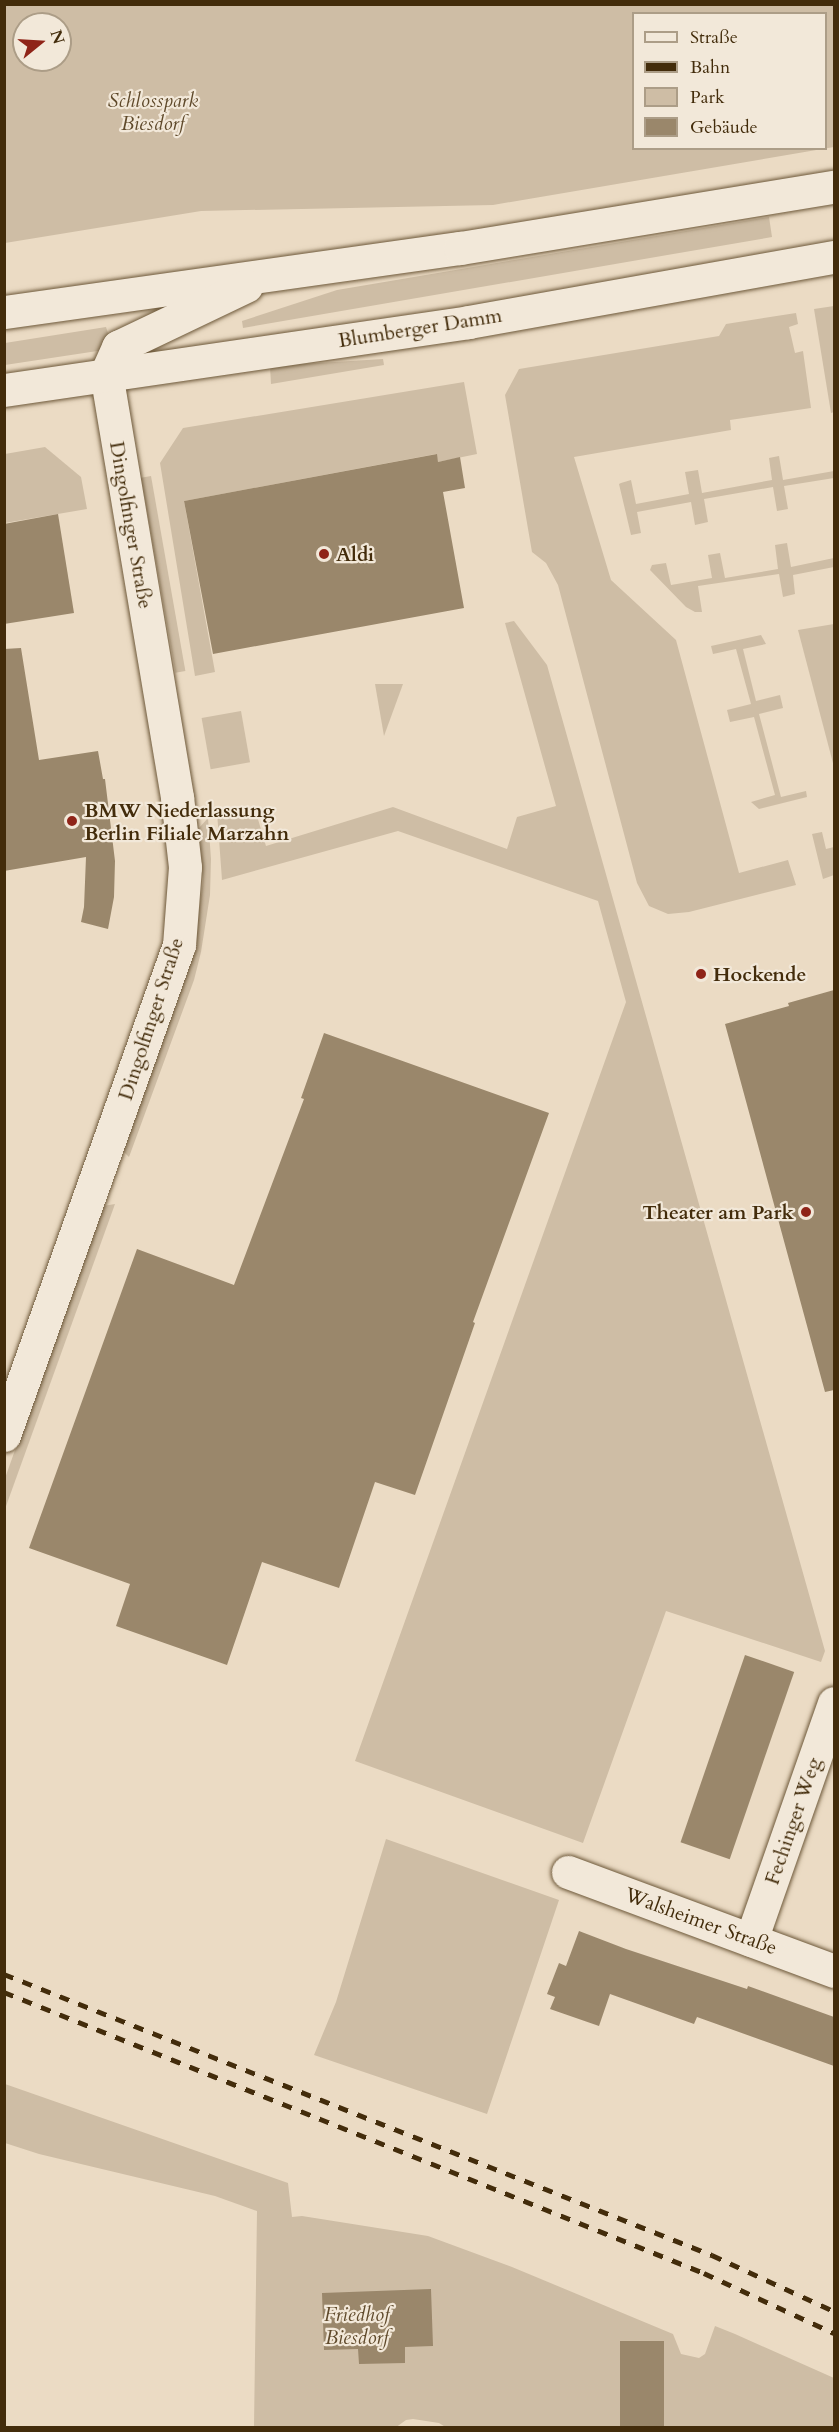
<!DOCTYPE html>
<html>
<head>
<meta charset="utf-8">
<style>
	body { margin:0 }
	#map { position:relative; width:839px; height:2432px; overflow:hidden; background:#ebdbc4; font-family:Cardo,serif }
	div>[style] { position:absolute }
	.green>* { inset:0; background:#cebda5; transform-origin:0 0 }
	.building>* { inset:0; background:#9a876b; transform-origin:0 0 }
	.roads { filter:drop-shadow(0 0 2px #6d5839) drop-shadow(0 0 2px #6d5839) }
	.street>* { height:33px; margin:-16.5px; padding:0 16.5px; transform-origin:16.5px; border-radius:16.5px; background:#f2e8d9 }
	.secondary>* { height:33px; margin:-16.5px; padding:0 16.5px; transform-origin:16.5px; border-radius:16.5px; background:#f2e8d9 }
	.rail>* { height:4.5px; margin-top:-2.25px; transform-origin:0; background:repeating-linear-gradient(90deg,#432c0b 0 10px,transparent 0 20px) }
	.dots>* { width:16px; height:16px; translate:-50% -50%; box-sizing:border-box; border:3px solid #f2e8d9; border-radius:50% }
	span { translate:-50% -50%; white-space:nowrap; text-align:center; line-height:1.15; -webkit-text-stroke:4.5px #f2e8d9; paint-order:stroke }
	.park-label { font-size:20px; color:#5f492a; font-style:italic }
	.street-label { font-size:20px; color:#432c0b }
	.poi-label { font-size:20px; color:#432c0b; font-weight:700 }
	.left { translate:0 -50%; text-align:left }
	.right { translate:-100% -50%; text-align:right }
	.frame { position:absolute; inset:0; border:6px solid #432c0b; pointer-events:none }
	.legend { position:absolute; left:632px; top:12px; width:195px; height:138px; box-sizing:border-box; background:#f2e8d9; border:2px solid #ac9d87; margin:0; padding:8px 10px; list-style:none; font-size:18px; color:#432c0b }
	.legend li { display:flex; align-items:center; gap:12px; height:30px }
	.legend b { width:30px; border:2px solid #ac9d87 }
	.north { position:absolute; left:12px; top:12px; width:60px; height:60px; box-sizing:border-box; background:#f2e8d9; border:2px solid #ac9d87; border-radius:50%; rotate:72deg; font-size:16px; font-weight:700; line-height:24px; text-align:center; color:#432c0b }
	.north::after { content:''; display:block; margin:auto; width:21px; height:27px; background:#8f2418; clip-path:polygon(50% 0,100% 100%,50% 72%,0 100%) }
</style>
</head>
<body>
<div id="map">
	<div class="green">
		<div style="clip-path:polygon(evenodd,5px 4px,834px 5px,834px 147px,493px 205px,201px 211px,5px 243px,5px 4px,634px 14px,826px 14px,826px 148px,634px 148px,634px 14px,5px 4px,24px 24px,60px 24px,60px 60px,24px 60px,24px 24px)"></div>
		<div style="clip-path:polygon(769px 217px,772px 237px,243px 328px,242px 321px,337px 290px)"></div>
		<div style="clip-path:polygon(834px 306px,834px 412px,831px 413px,814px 309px)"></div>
		<div style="clip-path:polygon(796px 313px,798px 324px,789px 327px,795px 353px,803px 351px,811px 408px,730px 420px,731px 430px,574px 457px,611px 580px,676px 640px,739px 873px,788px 860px,796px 885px,689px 912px,668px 914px,649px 906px,637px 883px,558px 585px,546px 563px,532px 552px,505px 395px,519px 369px,719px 336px,726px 324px)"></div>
		<div style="clip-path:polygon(106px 327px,110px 339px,104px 350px,5px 365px,5px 343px)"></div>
		<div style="clip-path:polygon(383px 359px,384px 365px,271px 384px,270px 366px)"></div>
		<div style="clip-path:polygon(464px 382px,477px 454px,438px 462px,436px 454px,184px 501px,215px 672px,195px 676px,160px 463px,183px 428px)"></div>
		<div style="clip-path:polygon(45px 447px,81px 477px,87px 509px,5px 523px,5px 454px)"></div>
		<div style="clip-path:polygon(779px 456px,783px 480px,834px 471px,834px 478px,784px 486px,788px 509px,777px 511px,773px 487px,704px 499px,708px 522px,695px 525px,691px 502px,637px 512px,641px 533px,631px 535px,619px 484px,621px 483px,631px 480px,636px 504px,689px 494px,685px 472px,698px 470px,702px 493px,772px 480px,769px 458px)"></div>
		<div style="left:151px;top:476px;width:198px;height:10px;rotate:80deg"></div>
		<div style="clip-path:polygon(787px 543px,791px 567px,834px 558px,834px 567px,793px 575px,795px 594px,783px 597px,779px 574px,698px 586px,702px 612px,695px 612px,686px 607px,650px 570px,652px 565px,666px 563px,671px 585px,712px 578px,708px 555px,720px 553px,725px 578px,778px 569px,775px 545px)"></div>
		<div style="clip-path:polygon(514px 621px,547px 665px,825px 1651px,821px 1662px,666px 1611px,583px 1843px,355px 1761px,626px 1002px,598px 901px,398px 831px,222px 880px,217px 812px,246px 807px,257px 816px,266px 846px,393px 807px,507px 849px,517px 817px,556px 806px,505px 623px)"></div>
		<div style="clip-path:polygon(834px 624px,834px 767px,798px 630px)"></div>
		<div style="clip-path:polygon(761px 635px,766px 644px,743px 649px,756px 701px,780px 695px,783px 708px,759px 714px,781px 797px,806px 791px,807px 797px,759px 809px,751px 802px,775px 795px,754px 717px,730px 722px,727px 710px,751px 704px,736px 649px,713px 654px,711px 646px)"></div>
		<div style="clip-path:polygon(375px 684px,403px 684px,384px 736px)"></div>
		<div style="left:241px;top:711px;width:52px;height:40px;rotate:80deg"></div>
		<div style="clip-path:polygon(208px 818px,211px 859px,210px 895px,201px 952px,194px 980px,129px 1157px,123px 1151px,187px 970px,196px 933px,203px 881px,199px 828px)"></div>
		<div style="clip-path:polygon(822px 832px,826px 849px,834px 847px,834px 875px,823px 879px,812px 834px)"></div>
		<div style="clip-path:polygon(115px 1204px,5px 1509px,4px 1481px,65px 1310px,103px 1206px)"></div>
		<div style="clip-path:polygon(386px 1839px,559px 1900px,487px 2114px,314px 2055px,336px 2002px)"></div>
		<div style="clip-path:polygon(5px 2084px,288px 2183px,292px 2217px,302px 2216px,428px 2236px,512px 2267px,673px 2334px,681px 2354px,699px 2358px,705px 2354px,715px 2326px,735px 2334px,834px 2378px,834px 2427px,447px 2428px,439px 2423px,413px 2419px,406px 2420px,395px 2428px,254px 2427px,257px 2211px,215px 2196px,39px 2154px,5px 2143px)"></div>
	</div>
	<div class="building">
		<div style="clip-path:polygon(437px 454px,438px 462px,460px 457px,465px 488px,443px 492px,464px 608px,213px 654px,184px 501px)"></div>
		<div style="clip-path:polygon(58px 514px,74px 613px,4px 624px,4px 524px)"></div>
		<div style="clip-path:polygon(21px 648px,39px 760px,98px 751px,103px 779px,105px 779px,115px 861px,114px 897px,108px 929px,81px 922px,84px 907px,86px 857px,4px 871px,4px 649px)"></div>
		<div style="clip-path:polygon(834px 990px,834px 1390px,825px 1392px,725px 1024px,789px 1006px,788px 1003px)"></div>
		<div style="clip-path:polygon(324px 1033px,549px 1113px,473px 1322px,475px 1323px,415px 1495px,375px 1482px,339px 1588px,262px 1562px,227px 1665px,116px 1626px,130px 1584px,29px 1548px,137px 1249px,234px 1285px,304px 1099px,301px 1098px)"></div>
		<div style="left:745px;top:1655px;width:52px;height:198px;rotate:19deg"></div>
		<div style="clip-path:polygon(579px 1931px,626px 1949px,747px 1989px,748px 1986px,834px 2017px,834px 2066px,697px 2017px,694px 2024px,610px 1994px,599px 2026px,550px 2009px,555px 1997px,547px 1994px,559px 1963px,566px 1966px)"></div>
		<div style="clip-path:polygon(431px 2289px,433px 2346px,405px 2347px,405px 2363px,359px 2364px,358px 2349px,324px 2350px,322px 2293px)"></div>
		<div style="left:620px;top:2341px;width:44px;height:86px"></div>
	</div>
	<div class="roads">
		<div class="street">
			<div style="left:4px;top:1435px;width:520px;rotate:-70.35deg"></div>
			<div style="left:179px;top:945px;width:78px;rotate:-85.6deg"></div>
			<div style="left:185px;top:867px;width:70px;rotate:-96.5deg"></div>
			<div style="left:177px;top:797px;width:429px;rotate:-99.5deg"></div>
			<div style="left:568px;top:1872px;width:284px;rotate:20.4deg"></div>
			<div style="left:751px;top:1940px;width:251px;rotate:-70.7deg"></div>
		</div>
		<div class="secondary">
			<div style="left:4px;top:312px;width:460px;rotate:-8deg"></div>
			<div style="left:460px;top:248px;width:379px;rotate:-9.3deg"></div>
			<div style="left:106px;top:374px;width:30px;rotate:-66deg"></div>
			<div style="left:118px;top:347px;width:142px;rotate:-25.5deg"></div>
			<div style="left:4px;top:390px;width:469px;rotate:-8.3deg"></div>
			<div style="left:468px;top:322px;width:372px;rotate:-10.1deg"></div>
		</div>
	</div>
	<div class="rail">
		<div style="left:4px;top:1974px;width:762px;rotate:21.65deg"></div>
		<div style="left:712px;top:2255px;width:134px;rotate:24.7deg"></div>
		<div style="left:4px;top:1992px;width:754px;rotate:21.87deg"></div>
		<div style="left:704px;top:2273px;width:143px;rotate:24.8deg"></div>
	</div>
	<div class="dots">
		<div style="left:324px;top:554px;background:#8f2418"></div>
		<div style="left:72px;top:821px;background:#8f2418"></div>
		<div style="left:701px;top:974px;background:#8f2418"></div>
		<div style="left:806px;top:1212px;background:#8f2418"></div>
	</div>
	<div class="park-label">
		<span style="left:153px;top:112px">Schlosspark<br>Biesdorf</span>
		<span style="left:357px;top:2326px">Friedhof<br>Biesdorf</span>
	</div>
	<div class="street-label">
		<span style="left:420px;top:328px;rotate:-9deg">Blumberger Damm</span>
		<span style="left:131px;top:525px;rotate:80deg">Dingolfinger Straße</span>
		<span style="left:151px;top:1019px;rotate:-72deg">Dingolfinger Straße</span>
		<span style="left:793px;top:1821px;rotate:-71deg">Fechinger Weg</span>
		<span style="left:701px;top:1921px;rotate:20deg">Walsheimer Straße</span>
	</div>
	<div class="poi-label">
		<span class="left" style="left:336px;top:554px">Aldi</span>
		<span class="left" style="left:84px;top:822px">BMW Niederlassung<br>Berlin Filiale Marzahn</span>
		<span class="left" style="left:713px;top:974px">Hockende</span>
		<span class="right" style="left:794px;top:1212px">Theater am Park</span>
	</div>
	<div class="frame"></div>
	<ul class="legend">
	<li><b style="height:8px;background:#f2e8d9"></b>Straße</li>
	<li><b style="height:8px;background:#432c0b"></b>Bahn</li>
	<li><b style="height:16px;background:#cebda5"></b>Park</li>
	<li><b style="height:16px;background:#9a876b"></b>Gebäude</li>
	</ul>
	<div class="north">N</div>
</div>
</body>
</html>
